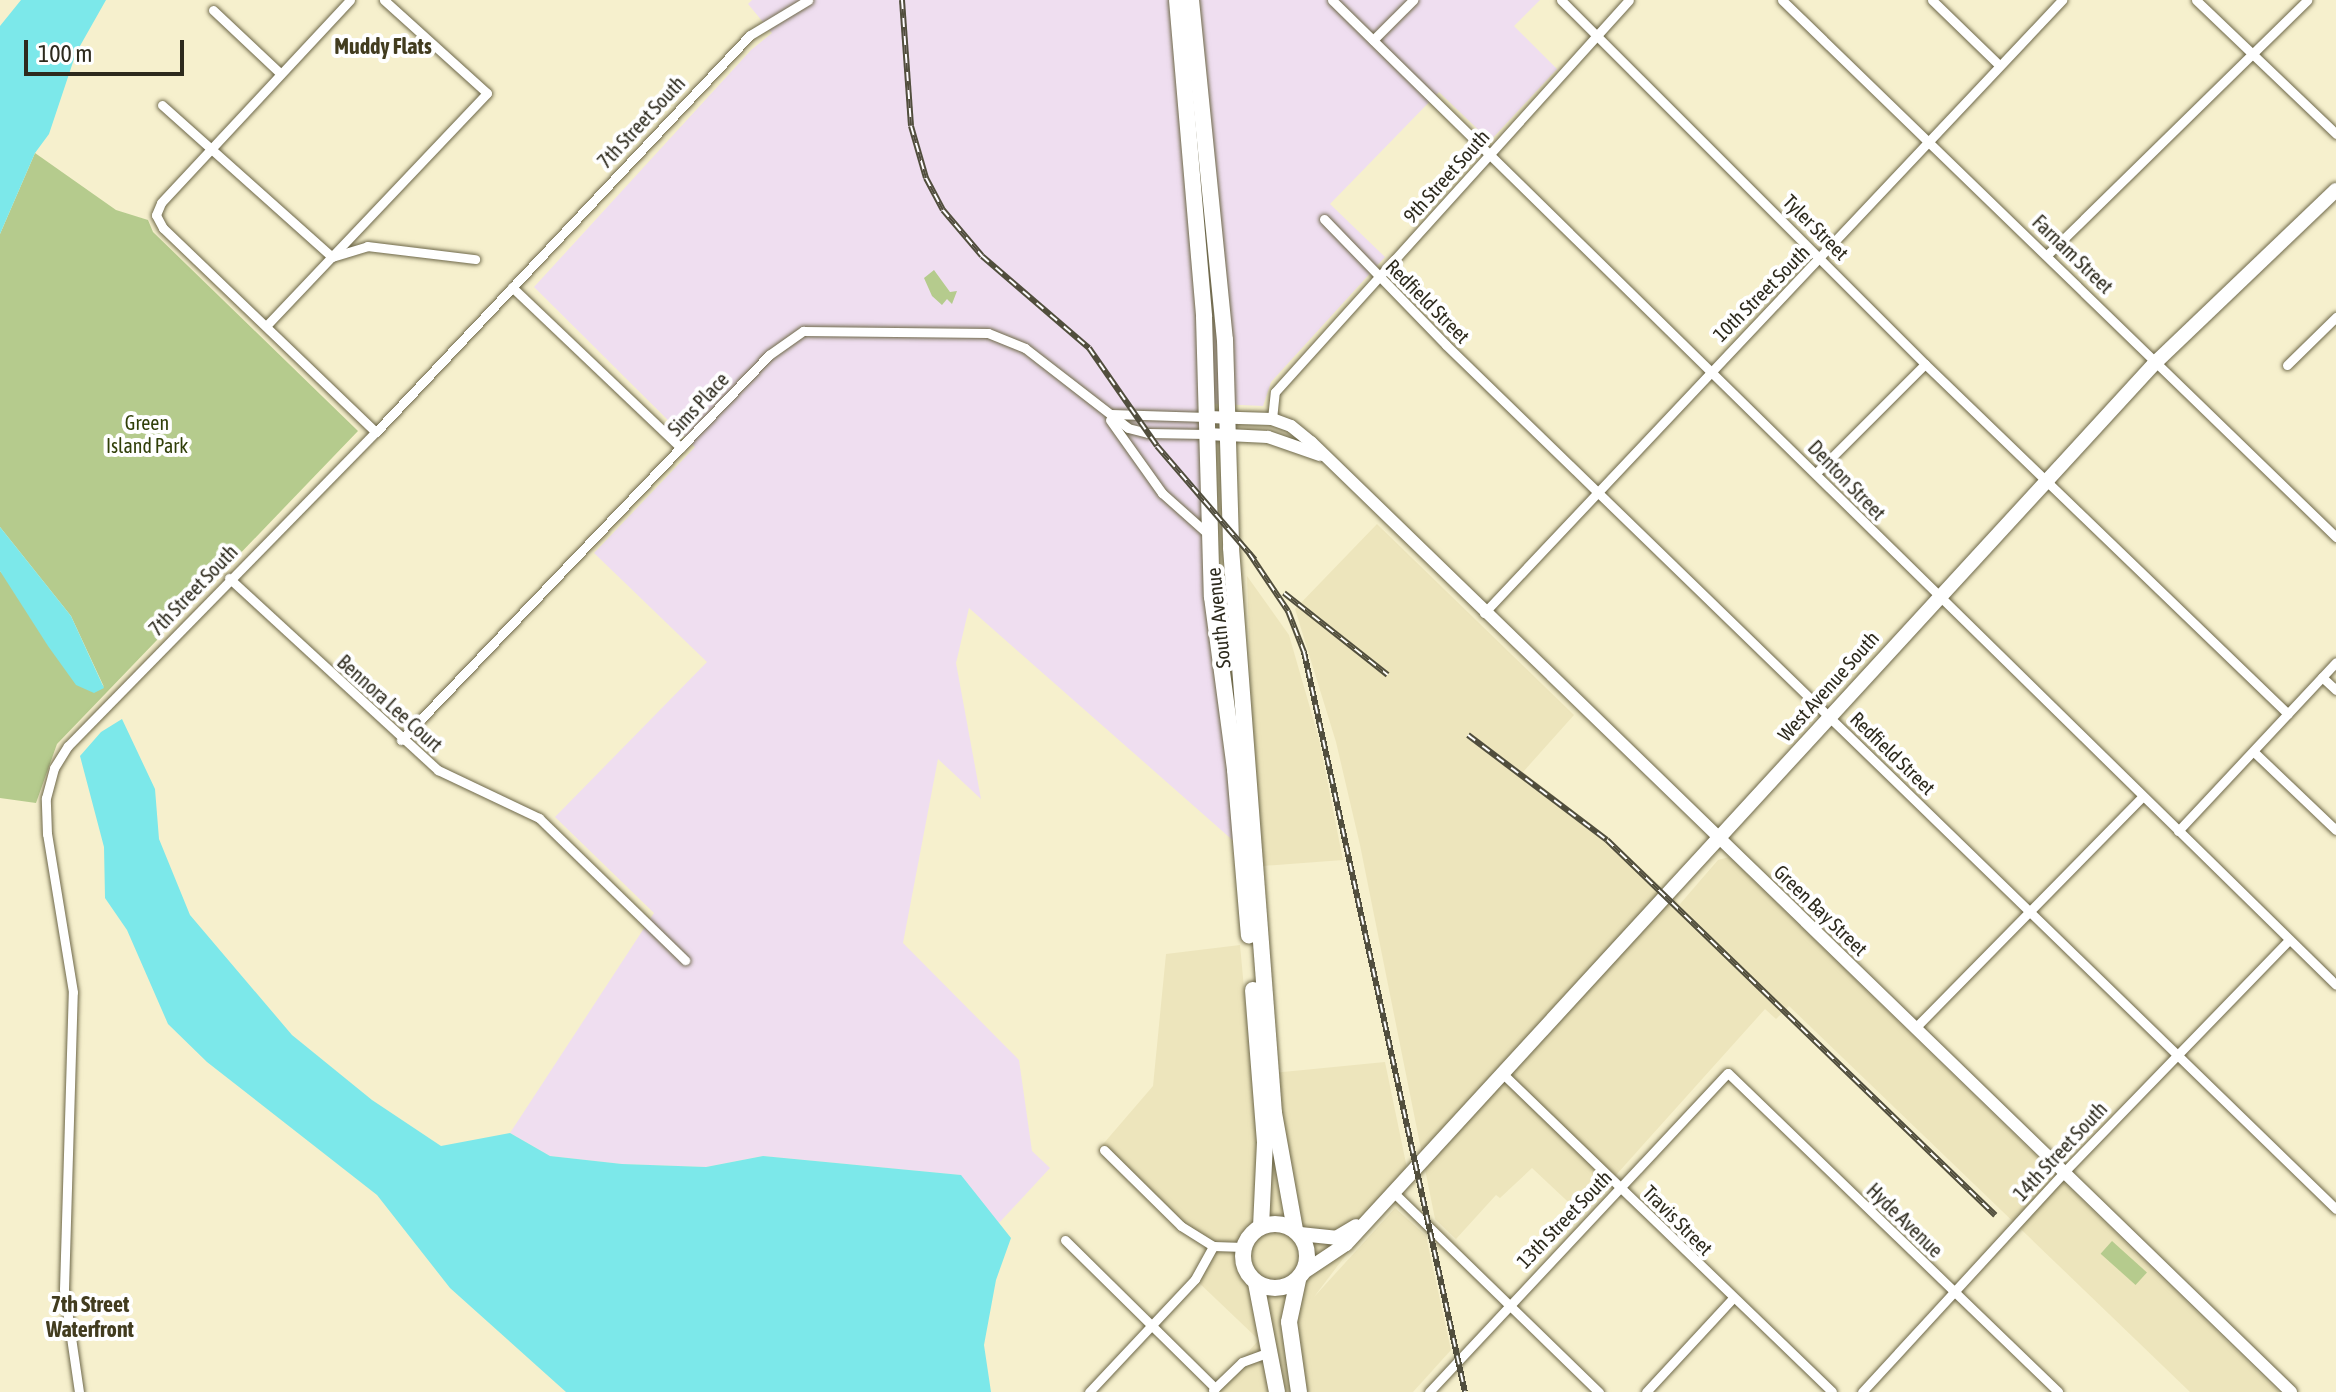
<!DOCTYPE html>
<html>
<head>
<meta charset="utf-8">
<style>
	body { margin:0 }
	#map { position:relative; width:2336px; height:1392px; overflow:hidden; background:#f6f0cd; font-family:"Asap Condensed",sans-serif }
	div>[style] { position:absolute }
	.built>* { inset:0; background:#ede5bc }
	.medical>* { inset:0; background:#efdef0 }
	.green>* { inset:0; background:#b5cb8d; transform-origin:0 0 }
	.water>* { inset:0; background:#7ce8ea }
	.roads { filter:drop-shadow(0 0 2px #6d6749) drop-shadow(0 0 2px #6d6749) }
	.street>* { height:9px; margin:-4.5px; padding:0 4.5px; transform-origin:4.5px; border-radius:4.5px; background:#fff }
	.secondary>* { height:12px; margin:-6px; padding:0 6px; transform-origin:6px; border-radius:6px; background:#fff }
	.primary>* { height:14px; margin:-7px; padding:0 7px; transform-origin:7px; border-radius:7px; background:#fff }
	.highway>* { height:16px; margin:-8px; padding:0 8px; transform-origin:8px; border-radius:8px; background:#fff }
	.highway>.ring { margin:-8px; padding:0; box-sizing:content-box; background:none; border:16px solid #fff; border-radius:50% }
	.rail>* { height:6px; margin-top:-3px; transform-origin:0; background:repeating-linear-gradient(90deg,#fff 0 9px,#514e3d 0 18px); box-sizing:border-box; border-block:2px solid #514e3d }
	span { translate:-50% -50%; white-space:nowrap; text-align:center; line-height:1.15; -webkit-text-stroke:8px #fff; paint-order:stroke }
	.street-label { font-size:20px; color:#2d2a1d }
	.park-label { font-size:20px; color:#303f08 }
	.neighbourhood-label { font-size:22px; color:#423c1f; font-weight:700 }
	.scale { position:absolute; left:24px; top:40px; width:160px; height:36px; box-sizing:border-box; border:4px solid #2d2a1d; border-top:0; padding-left:10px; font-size:24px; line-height:28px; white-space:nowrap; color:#2d2a1d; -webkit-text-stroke:6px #fff; paint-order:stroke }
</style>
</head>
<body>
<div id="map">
	<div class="built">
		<div style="clip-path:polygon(1377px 524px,1574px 715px,1523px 772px,1605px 835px,1680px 904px,1718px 860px,1729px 857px,2279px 1392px,2190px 1392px,1789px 1006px,1776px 1019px,1765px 1009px,1581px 1214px,1532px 1168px,1500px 1198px,1496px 1195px,1456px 1239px,1435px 1219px,1360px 845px,1336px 742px,1295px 609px)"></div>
		<div style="clip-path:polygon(1247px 576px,1289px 635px,1319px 739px,1343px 860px,1263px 866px,1254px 785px)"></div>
		<div style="clip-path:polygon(1240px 945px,1252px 1075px,1385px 1062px,1408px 1173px,1314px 1297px,1395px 1208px,1412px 1223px,1426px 1236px,1451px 1350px,1413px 1392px,1211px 1392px,1259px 1340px,1195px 1279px,1212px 1246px,1098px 1150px,1153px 1086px,1166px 954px)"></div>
	</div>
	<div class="medical">
		<div style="clip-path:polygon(752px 0,1540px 0,1514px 26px,1557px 69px,1490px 141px,1439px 92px,1330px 204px,1385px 257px,1271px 382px,1263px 406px,1198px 403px,1237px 844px,969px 608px,956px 663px,981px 799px,938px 759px,903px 943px,1019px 1060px,1032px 1151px,1050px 1168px,999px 1223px,960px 1175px,763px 1156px,706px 1167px,622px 1164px,550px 1156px,510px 1133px,654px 913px,555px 817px,707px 662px,594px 553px,695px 447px,534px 287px,751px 50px,772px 33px,748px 4px)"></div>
	</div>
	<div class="green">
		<div style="clip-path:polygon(35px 153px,116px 210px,148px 220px,153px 232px,358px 431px,57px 744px,36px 803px,0 798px,0 571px,104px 687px,71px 616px,0 527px,0 234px)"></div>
		<div style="clip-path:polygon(934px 270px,950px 292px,957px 291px,952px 304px,947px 299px,942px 305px,932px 296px,924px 278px)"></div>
		<div style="left:2112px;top:1241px;width:47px;height:17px;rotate:42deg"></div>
	</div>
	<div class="water">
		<div style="clip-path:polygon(21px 0,106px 0,76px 53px,49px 134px,35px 153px,0 234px,0 26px)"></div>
		<div style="clip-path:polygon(0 527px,71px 616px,104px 688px,94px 693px,76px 685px,48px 646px,0 571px)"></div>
		<div style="clip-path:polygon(122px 719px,155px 789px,159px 839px,190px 915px,292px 1035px,372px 1100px,441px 1146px,510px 1133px,550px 1156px,622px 1164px,706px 1167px,763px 1156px,961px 1175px,1011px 1238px,996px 1280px,984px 1345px,991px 1392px,566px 1392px,450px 1288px,377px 1195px,207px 1062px,168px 1024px,127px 930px,105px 898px,104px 847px,80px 756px,101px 732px)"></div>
	</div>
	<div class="roads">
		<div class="street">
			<div style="left:350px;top:0;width:277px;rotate:133deg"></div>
			<div style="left:161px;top:203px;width:13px;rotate:113deg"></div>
			<div style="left:156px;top:215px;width:15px;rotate:62deg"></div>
			<div style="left:163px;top:228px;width:295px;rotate:43.8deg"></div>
			<div style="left:1332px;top:0;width:1406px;rotate:44.45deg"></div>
			<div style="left:1561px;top:0;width:515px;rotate:45deg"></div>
			<div style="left:1925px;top:364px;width:504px;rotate:43.96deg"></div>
			<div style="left:1782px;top:0;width:772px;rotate:44.11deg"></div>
			<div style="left:1932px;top:0;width:93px;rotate:44.1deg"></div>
			<div style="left:2196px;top:0;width:194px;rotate:43.7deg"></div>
			<div style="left:213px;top:10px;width:93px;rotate:43.3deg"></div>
			<div style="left:1373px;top:40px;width:57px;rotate:-45deg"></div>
			<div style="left:162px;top:105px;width:228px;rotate:41.8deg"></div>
			<div style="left:332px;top:257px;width:37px;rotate:-17deg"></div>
			<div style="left:367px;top:246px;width:109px;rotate:6.9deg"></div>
			<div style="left:1324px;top:219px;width:175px;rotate:45.9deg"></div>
			<div style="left:1446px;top:345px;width:1240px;rotate:44.15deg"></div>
			<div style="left:2048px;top:254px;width:363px;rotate:-44.4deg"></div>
			<div style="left:512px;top:287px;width:233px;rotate:43.6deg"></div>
			<div style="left:266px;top:326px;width:321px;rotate:-46.5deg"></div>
			<div style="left:487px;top:93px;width:139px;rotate:-137.9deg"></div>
			<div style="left:2287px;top:365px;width:69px;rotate:-44.4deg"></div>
			<div style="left:1111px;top:414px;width:96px;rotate:1.8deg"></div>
			<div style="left:1272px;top:419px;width:27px;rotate:-84deg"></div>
			<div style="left:1275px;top:392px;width:528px;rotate:-47.92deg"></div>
			<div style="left:1110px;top:420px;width:90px;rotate:54.5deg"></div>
			<div style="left:1162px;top:493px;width:62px;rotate:41.7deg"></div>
			<div style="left:1816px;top:473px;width:154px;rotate:-45deg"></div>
			<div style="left:229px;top:578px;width:284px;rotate:42.6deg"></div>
			<div style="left:438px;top:770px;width:112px;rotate:25.4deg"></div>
			<div style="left:539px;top:818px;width:204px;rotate:44.2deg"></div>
			<div style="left:1484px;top:613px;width:843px;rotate:-46.68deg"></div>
			<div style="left:2322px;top:677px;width:19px;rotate:43deg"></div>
			<div style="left:401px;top:740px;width:533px;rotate:-46.29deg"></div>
			<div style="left:769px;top:355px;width:42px;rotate:-35.2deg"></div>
			<div style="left:803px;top:331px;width:185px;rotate:0.6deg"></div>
			<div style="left:988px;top:333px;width:40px;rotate:22deg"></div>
			<div style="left:1025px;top:348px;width:130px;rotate:37.8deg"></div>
			<div style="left:1128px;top:428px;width:21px;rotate:14deg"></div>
			<div style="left:1148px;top:433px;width:59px;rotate:1deg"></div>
			<div style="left:2254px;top:752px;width:113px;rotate:43.6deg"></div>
			<div style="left:2178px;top:831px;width:231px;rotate:-46.9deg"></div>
			<div style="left:1915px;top:1028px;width:324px;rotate:-45.5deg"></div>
			<div style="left:1501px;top:1072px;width:460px;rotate:44deg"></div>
			<div style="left:1104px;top:1150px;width:108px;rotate:44.6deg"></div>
			<div style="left:1181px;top:1226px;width:38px;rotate:32deg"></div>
			<div style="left:1213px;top:1246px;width:31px;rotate:2deg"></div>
			<div style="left:1392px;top:1191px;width:289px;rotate:44.2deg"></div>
			<div style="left:1065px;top:1240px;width:211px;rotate:44.6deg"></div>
			<div style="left:1213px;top:1390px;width:40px;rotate:-44deg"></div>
			<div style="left:1242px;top:1362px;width:32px;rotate:-20deg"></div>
			<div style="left:79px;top:1392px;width:104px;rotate:-98.3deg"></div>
			<div style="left:64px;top:1289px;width:297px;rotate:-88.3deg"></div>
			<div style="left:73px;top:992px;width:160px;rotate:-99.3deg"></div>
			<div style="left:47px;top:834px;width:36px;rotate:-92deg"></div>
			<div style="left:46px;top:798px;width:31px;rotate:-75deg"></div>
			<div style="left:54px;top:768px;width:26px;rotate:-58deg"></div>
			<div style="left:68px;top:746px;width:440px;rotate:-45.6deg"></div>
			<div style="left:376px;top:432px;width:545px;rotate:-46.71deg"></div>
			<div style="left:750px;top:35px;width:68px;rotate:-31.1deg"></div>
			<div style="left:1089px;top:1392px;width:155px;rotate:-46.8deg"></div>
			<div style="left:1195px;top:1279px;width:38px;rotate:-61deg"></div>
			<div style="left:1429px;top:1392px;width:437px;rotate:-46.9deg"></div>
			<div style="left:1728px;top:1073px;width:459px;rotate:44deg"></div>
			<div style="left:1646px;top:1392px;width:127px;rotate:-47.2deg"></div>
			<div style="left:1862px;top:1392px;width:299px;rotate:-47.4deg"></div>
			<div style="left:2064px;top:1172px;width:323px;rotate:-45.9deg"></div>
		</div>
		<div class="secondary">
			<div style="left:1207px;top:417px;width:65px;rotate:1.8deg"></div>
			<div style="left:1272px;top:419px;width:20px;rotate:20deg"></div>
			<div style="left:1291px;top:426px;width:26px;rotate:39deg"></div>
			<div style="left:1311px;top:442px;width:1365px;rotate:44.11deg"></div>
			<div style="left:1207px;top:434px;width:61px;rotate:2.8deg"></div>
			<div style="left:1268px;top:437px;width:55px;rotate:19.1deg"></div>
		</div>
		<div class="primary">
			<div style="left:1300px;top:1234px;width:36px;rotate:6deg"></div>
			<div style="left:1336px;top:1238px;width:23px;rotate:-31deg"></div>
			<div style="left:1304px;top:1272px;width:50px;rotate:-33.7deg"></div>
			<div style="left:1346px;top:1244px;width:1198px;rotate:-47.44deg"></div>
			<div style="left:2156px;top:362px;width:249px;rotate:-43.7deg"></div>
		</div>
		<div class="highway">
			<div style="left:1177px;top:0;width:318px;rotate:85.1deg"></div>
			<div style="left:1204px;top:317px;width:280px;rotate:88.4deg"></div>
			<div style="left:1212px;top:597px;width:175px;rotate:82.4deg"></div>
			<div style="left:1235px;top:770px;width:166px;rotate:85.2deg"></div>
			<div style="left:1191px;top:0;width:342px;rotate:84.3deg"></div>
			<div style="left:1225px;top:340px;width:208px;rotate:88.3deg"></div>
			<div style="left:1231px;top:548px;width:567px;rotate:85.65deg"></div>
			<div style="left:1274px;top:1113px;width:119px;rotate:79.8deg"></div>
			<div style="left:1253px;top:990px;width:152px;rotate:85.5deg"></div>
			<div style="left:1265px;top:1142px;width:85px;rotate:92.7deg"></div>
			<div class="ring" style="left:1243px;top:1224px;width:48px;height:48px"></div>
			<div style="left:1298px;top:1280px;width:43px;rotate:102.1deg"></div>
			<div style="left:1289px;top:1322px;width:71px;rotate:81.9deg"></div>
			<div style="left:1256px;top:1283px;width:111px;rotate:79.1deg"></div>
		</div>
	</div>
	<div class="rail">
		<div style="left:902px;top:0;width:126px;rotate:85.9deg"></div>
		<div style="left:911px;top:126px;width:54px;rotate:73.9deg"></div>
		<div style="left:926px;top:178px;width:36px;rotate:62deg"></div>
		<div style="left:943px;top:210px;width:60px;rotate:49.7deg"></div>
		<div style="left:982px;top:256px;width:141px;rotate:40.7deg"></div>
		<div style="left:1089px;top:348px;width:119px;rotate:55.2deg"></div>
		<div style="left:1157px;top:446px;width:150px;rotate:49.3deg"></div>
		<div style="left:1249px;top:553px;width:70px;rotate:56.1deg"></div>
		<div style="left:1288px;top:611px;width:44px;rotate:68.7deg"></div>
		<div style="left:1304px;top:652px;width:757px;rotate:77.73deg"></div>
		<div style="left:1284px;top:593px;width:132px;rotate:38.3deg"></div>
		<div style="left:1468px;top:735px;width:174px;rotate:37.1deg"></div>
		<div style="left:1607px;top:840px;width:540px;rotate:44.02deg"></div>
	</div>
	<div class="street-label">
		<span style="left:641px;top:122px;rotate:-47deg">7th Street South</span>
		<span style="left:1446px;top:176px;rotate:-48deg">9th Street South</span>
		<span style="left:1816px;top:227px;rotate:45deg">Tyler Street</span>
		<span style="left:2073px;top:254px;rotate:44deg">Farnam Street</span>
		<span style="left:1761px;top:293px;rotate:-45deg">10th Street South</span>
		<span style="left:1428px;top:301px;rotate:45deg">Redfield Street</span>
		<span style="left:698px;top:404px;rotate:-47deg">Sims Place</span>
		<span style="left:1847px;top:480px;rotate:46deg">Denton Street</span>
		<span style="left:193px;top:590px;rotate:-46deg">7th Street South</span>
		<span style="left:1218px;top:618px;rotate:-96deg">South Avenue</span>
		<span style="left:1828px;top:686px;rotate:-48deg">West Avenue South</span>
		<span style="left:390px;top:703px;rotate:42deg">Bennora Lee Court</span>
		<span style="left:1893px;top:753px;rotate:44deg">Redfield Street</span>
		<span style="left:1821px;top:910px;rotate:44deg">Green Bay Street</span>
		<span style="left:2060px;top:1151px;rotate:-47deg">14th Street South</span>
		<span style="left:1564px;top:1219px;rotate:-46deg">13th Street South</span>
		<span style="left:1678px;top:1220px;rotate:45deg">Travis Street</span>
		<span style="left:1905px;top:1220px;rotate:44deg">Hyde Avenue</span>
	</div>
	<div class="park-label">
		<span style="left:147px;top:434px">Green<br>Island Park</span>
	</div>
	<div class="neighbourhood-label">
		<span style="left:383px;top:47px">Muddy Flats</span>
		<span style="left:90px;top:1317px">7th Street<br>Waterfront</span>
	</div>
	<div class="scale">100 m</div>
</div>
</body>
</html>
